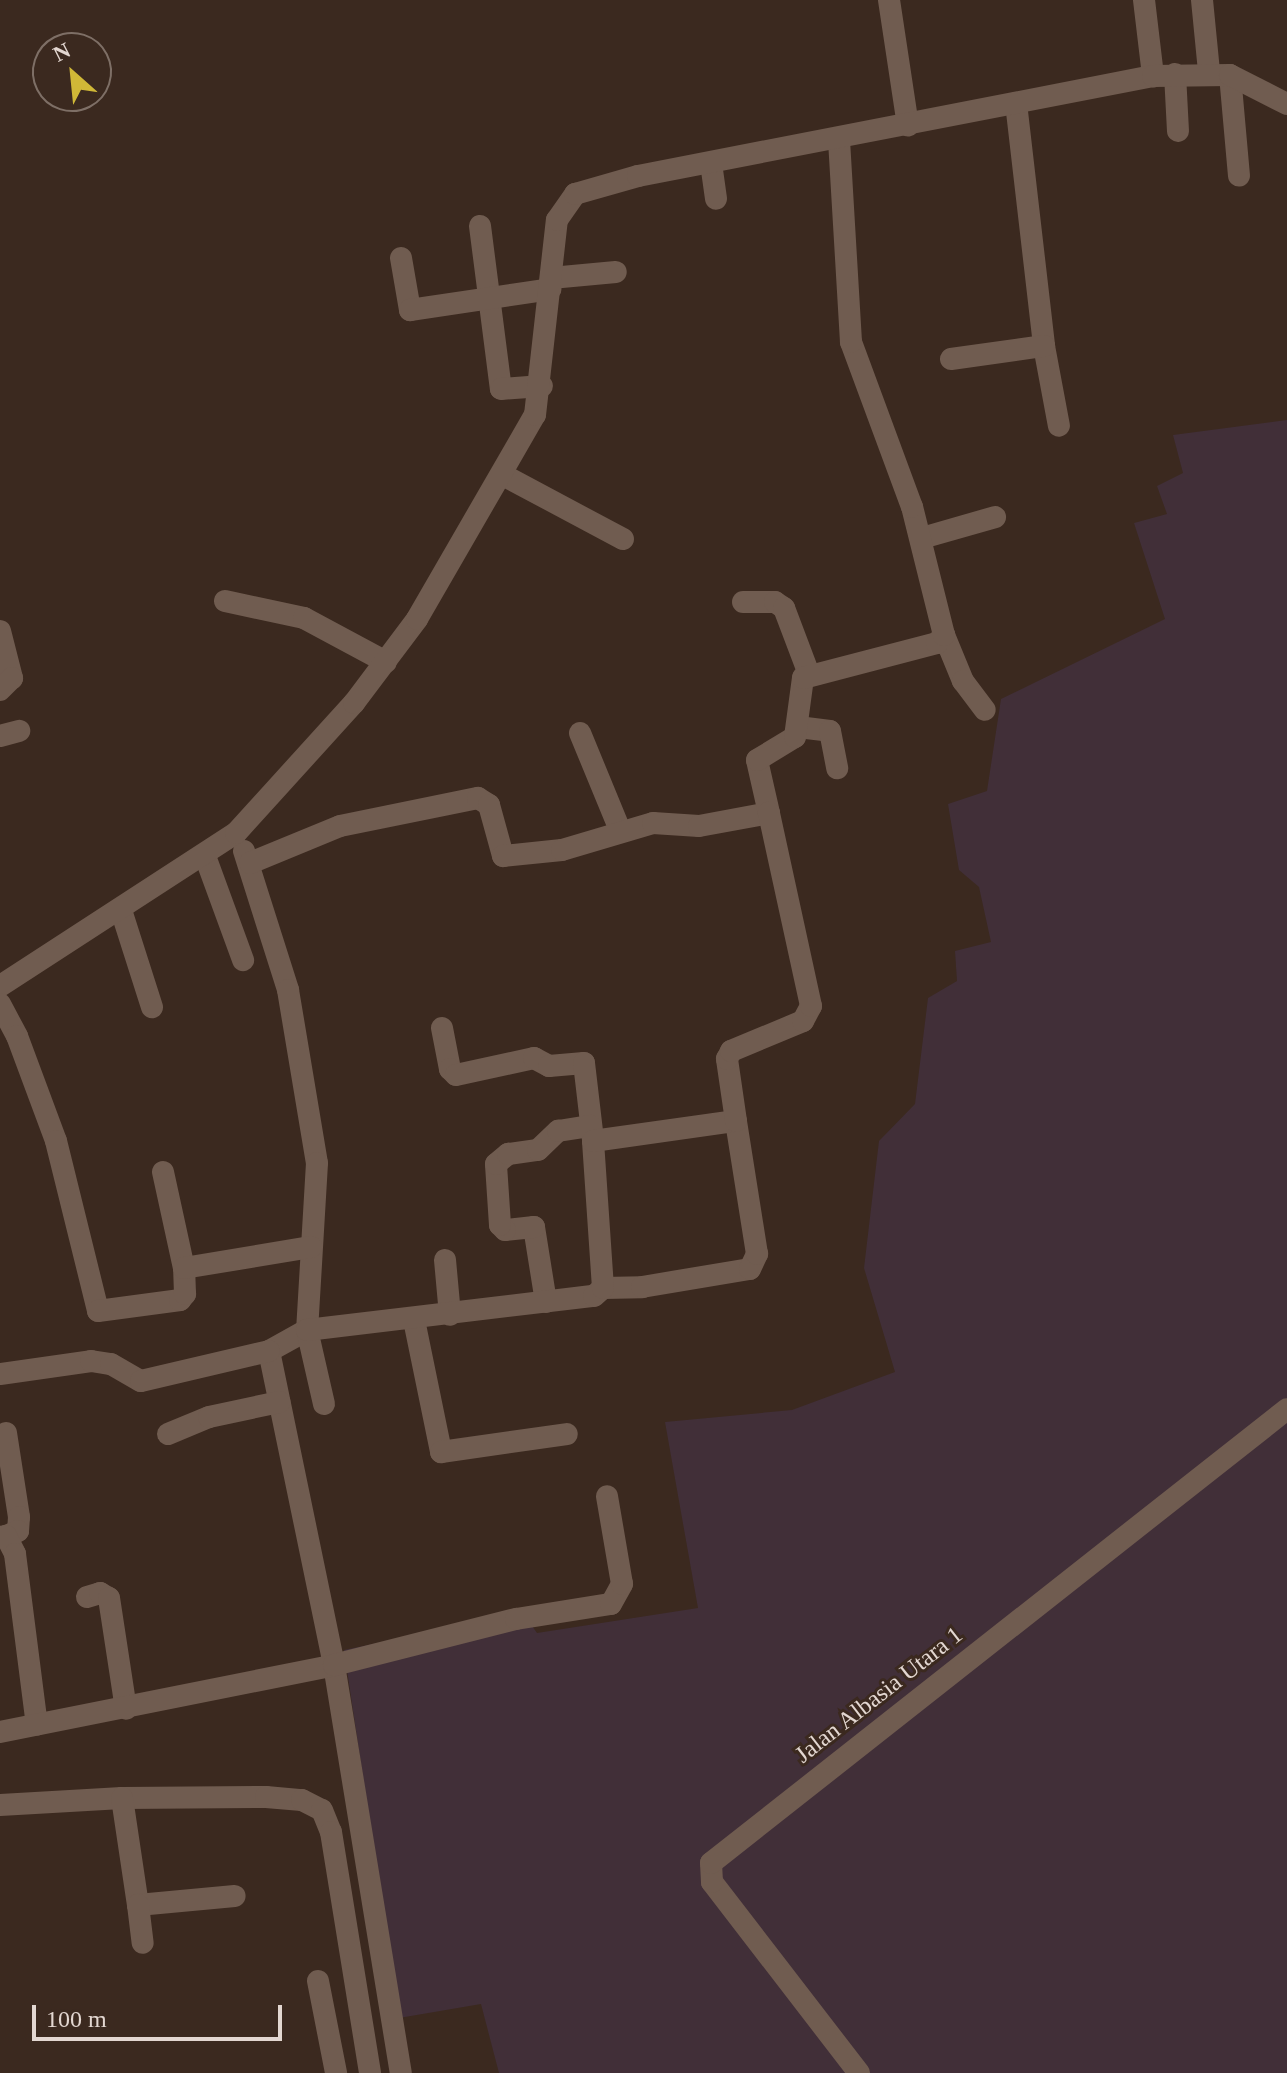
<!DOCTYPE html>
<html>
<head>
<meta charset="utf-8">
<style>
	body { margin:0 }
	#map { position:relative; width:1287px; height:2073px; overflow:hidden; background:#3b291f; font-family:Georgia,serif }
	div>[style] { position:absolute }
	.industrial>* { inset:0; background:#412f38 }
	.minor>* { height:22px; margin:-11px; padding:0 11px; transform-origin:11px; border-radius:11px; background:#705c50 }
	span { translate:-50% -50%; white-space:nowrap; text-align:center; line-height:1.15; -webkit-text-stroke:6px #3b291f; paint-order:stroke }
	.street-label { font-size:24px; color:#e3d7d1 }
	.north { position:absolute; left:32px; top:32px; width:80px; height:80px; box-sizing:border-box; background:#3b291f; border:2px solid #7e6f66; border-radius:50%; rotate:333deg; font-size:22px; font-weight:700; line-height:32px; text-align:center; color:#e3d7d1 }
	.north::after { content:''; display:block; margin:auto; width:28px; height:36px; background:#d0b837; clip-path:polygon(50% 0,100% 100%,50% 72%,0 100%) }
	.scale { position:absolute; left:32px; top:2005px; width:250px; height:36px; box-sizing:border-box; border:4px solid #e3d7d1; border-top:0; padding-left:10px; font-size:24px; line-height:28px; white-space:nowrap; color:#e3d7d1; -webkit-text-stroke:6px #3b291f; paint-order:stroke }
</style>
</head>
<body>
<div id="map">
	<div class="industrial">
		<div style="clip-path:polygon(1287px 420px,1287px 2073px,499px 2073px,481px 2004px,399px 2018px,344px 1650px,523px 1613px,537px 1633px,698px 1608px,665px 1422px,792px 1410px,895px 1372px,864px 1268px,879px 1141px,915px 1104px,928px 998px,957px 981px,955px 951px,991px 942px,979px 887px,959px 870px,948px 804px,987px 791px,1001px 699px,1165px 619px,1134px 523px,1167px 514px,1157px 486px,1183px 473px,1173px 435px)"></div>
	</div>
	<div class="minor">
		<div style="left:889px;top:0;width:127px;rotate:81.4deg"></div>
		<div style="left:1144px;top:0;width:77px;rotate:83.2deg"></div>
		<div style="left:1202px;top:0;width:71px;rotate:84.4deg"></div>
		<div style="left:1175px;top:74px;width:57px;rotate:87deg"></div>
		<div style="left:1230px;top:75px;width:101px;rotate:84.9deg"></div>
		<div style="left:1016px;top:103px;width:245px;rotate:83.4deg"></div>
		<div style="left:1044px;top:346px;width:81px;rotate:79.4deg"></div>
		<div style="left:711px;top:163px;width:36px;rotate:82deg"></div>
		<div style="left:480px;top:226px;width:164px;rotate:82.7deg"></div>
		<div style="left:501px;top:389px;width:41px;rotate:-4.2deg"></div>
		<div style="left:401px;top:258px;width:53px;rotate:80.2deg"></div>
		<div style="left:410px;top:310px;width:142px;rotate:-8.5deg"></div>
		<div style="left:551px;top:278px;width:65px;rotate:-5.3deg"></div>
		<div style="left:951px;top:359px;width:94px;rotate:-8deg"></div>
		<div style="left:503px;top:475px;width:136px;rotate:28.1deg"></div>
		<div style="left:922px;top:538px;width:76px;rotate:-16deg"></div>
		<div style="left:225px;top:601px;width:81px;rotate:12.1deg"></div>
		<div style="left:304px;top:618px;width:93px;rotate:28.2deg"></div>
		<div style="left:743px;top:602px;width:32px"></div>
		<div style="left:775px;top:602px;width:11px;rotate:34deg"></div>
		<div style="left:784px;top:608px;width:71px;rotate:69.3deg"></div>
		<div style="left:0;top:631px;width:49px;rotate:75.7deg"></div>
		<div style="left:12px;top:678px;width:17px;rotate:135deg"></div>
		<div style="left:944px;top:635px;width:50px;rotate:67.6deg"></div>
		<div style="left:963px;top:681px;width:36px;rotate:53deg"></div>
		<div style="left:798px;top:727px;width:32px;rotate:7deg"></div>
		<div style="left:830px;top:731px;width:38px;rotate:79deg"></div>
		<div style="left:580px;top:733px;width:105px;rotate:67.6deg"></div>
		<div style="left:0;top:736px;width:20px;rotate:-15deg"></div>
		<div style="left:244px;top:851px;width:146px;rotate:72.4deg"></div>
		<div style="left:288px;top:990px;width:175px;rotate:80.5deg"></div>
		<div style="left:317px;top:1163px;width:167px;rotate:93.4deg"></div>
		<div style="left:307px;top:1330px;width:43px;rotate:151.1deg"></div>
		<div style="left:269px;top:1351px;width:321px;rotate:78.3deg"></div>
		<div style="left:334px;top:1665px;width:413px;rotate:80.7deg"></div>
		<div style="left:205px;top:856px;width:111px;rotate:69.9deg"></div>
		<div style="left:250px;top:863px;width:97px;rotate:-22.3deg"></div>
		<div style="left:340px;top:826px;width:141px;rotate:-11.5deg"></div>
		<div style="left:478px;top:798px;width:13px;rotate:32deg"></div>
		<div style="left:489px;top:805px;width:53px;rotate:74.6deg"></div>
		<div style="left:503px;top:856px;width:59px;rotate:-5.8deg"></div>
		<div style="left:562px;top:850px;width:95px;rotate:-16.5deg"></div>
		<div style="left:653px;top:823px;width:46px;rotate:3.7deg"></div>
		<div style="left:699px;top:826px;width:71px;rotate:-10.5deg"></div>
		<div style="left:769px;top:813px;width:54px;rotate:-102.8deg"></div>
		<div style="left:757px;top:760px;width:44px;rotate:-31.2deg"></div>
		<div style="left:795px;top:737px;width:60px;rotate:-82.3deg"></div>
		<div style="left:803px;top:678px;width:138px;rotate:-14.6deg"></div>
		<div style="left:937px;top:643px;width:11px;rotate:-49deg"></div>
		<div style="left:944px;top:635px;width:132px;rotate:-104deg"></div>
		<div style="left:912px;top:507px;width:176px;rotate:-110.3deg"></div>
		<div style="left:851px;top:342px;width:203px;rotate:-93.4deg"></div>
		<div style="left:121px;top:910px;width:102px;rotate:72.3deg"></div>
		<div style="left:0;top:986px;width:281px;rotate:-33deg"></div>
		<div style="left:236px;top:833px;width:176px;rotate:-47.8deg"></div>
		<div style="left:354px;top:703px;width:105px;rotate:-53.1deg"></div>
		<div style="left:417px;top:619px;width:236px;rotate:-60deg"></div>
		<div style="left:535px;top:415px;width:196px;rotate:-83.6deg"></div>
		<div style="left:557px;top:220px;width:32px;rotate:-55deg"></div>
		<div style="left:575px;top:194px;width:66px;rotate:-15.9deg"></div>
		<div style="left:638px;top:176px;width:525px;rotate:-10.99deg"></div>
		<div style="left:1153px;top:76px;width:77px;rotate:-0.7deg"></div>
		<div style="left:1230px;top:75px;width:64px;rotate:27deg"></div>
		<div style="left:0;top:1004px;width:36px;rotate:62deg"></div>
		<div style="left:17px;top:1036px;width:112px;rotate:69.6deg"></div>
		<div style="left:56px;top:1141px;width:175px;rotate:76.1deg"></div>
		<div style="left:98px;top:1311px;width:83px;rotate:-7.6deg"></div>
		<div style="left:180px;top:1300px;width:8px;rotate:-50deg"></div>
		<div style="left:185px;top:1294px;width:26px;rotate:-92deg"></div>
		<div style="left:442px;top:1028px;width:42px;rotate:79deg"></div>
		<div style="left:450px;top:1069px;width:8px;rotate:45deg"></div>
		<div style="left:456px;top:1075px;width:80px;rotate:-12.3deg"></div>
		<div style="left:534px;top:1058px;width:17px;rotate:28deg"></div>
		<div style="left:549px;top:1066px;width:35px;rotate:-5deg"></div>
		<div style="left:584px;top:1063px;width:78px;rotate:83.3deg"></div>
		<div style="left:163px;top:1172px;width:98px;rotate:77.7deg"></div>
		<div style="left:184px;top:1268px;width:129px;rotate:-9.4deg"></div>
		<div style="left:445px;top:1260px;width:55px;rotate:84.8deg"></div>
		<div style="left:603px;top:1288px;width:39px;rotate:-1deg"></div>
		<div style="left:642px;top:1287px;width:109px;rotate:-9.5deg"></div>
		<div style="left:750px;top:1269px;width:17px;rotate:-65deg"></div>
		<div style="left:757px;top:1254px;width:135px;rotate:-99deg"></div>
		<div style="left:546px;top:1302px;width:76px;rotate:-99.1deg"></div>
		<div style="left:534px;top:1227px;width:29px;rotate:174deg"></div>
		<div style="left:505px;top:1230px;width:7px;rotate:-135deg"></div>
		<div style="left:500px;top:1225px;width:61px;rotate:-93.8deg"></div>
		<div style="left:496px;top:1164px;width:16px;rotate:-40deg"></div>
		<div style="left:508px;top:1154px;width:30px;rotate:-8deg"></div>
		<div style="left:538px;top:1150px;width:28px;rotate:-44deg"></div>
		<div style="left:558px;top:1131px;width:33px;rotate:-9deg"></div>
		<div style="left:414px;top:1320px;width:135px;rotate:78.4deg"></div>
		<div style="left:441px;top:1452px;width:127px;rotate:-8.1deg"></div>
		<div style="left:0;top:1374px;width:92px;rotate:-8.1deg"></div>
		<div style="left:91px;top:1361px;width:20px;rotate:9deg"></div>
		<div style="left:111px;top:1364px;width:34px;rotate:30deg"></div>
		<div style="left:141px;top:1381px;width:131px;rotate:-13.2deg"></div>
		<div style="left:324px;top:1404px;width:76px;rotate:-102.9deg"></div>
		<div style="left:307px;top:1330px;width:289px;rotate:-6.8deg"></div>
		<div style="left:594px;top:1296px;width:12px;rotate:-42deg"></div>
		<div style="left:603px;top:1288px;width:147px;rotate:-93.9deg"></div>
		<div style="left:593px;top:1141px;width:144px;rotate:-8deg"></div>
		<div style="left:736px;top:1121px;width:63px;rotate:-98.3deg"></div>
		<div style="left:727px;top:1059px;width:9px;rotate:-63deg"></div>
		<div style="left:731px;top:1051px;width:78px;rotate:-22.6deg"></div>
		<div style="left:803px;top:1021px;width:17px;rotate:-62deg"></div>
		<div style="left:811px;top:1006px;width:198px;rotate:-102.3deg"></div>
		<div style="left:6px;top:1433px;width:85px;rotate:81.2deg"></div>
		<div style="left:19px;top:1517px;width:14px;rotate:94deg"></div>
		<div style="left:18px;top:1531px;width:13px;rotate:157deg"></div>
		<div style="left:168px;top:1434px;width:44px;rotate:-22.5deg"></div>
		<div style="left:209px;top:1417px;width:72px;rotate:-12.1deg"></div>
		<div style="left:0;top:1537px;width:6px;rotate:-9deg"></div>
		<div style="left:6px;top:1536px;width:20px;rotate:63deg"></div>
		<div style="left:15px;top:1554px;width:172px;rotate:82.7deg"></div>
		<div style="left:87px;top:1597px;width:14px;rotate:-17deg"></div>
		<div style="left:100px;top:1593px;width:10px;rotate:29deg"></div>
		<div style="left:109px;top:1598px;width:112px;rotate:81.3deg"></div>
		<div style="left:0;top:1732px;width:341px;rotate:-11.3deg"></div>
		<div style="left:334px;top:1665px;width:188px;rotate:-14.2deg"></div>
		<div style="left:516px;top:1619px;width:96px;rotate:-9deg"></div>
		<div style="left:611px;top:1604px;width:23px;rotate:-61deg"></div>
		<div style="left:622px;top:1584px;width:89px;rotate:-99.7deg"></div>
		<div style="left:122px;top:1798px;width:144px;rotate:-0.4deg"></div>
		<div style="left:266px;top:1797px;width:36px;rotate:5deg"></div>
		<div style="left:302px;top:1800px;width:22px;rotate:27deg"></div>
		<div style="left:322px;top:1810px;width:24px;rotate:68deg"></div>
		<div style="left:331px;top:1832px;width:244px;rotate:80.8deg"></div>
		<div style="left:0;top:1805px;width:122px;rotate:-3.3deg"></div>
		<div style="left:122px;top:1798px;width:108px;rotate:81.5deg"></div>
		<div style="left:138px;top:1905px;width:97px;rotate:-5.3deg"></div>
		<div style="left:138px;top:1905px;width:38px;rotate:83deg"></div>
		<div style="left:318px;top:1981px;width:94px;rotate:78.9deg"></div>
		<div style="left:859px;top:2073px;width:241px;rotate:-127.6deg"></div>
		<div style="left:712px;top:1882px;width:19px;rotate:-93deg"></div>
		<div style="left:711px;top:1863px;width:733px;rotate:-38.24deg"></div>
	</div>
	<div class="street-label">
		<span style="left:879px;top:1695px;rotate:-38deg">Jalan Albasia Utara 1</span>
	</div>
	<div class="north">N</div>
	<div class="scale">100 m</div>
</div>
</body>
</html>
